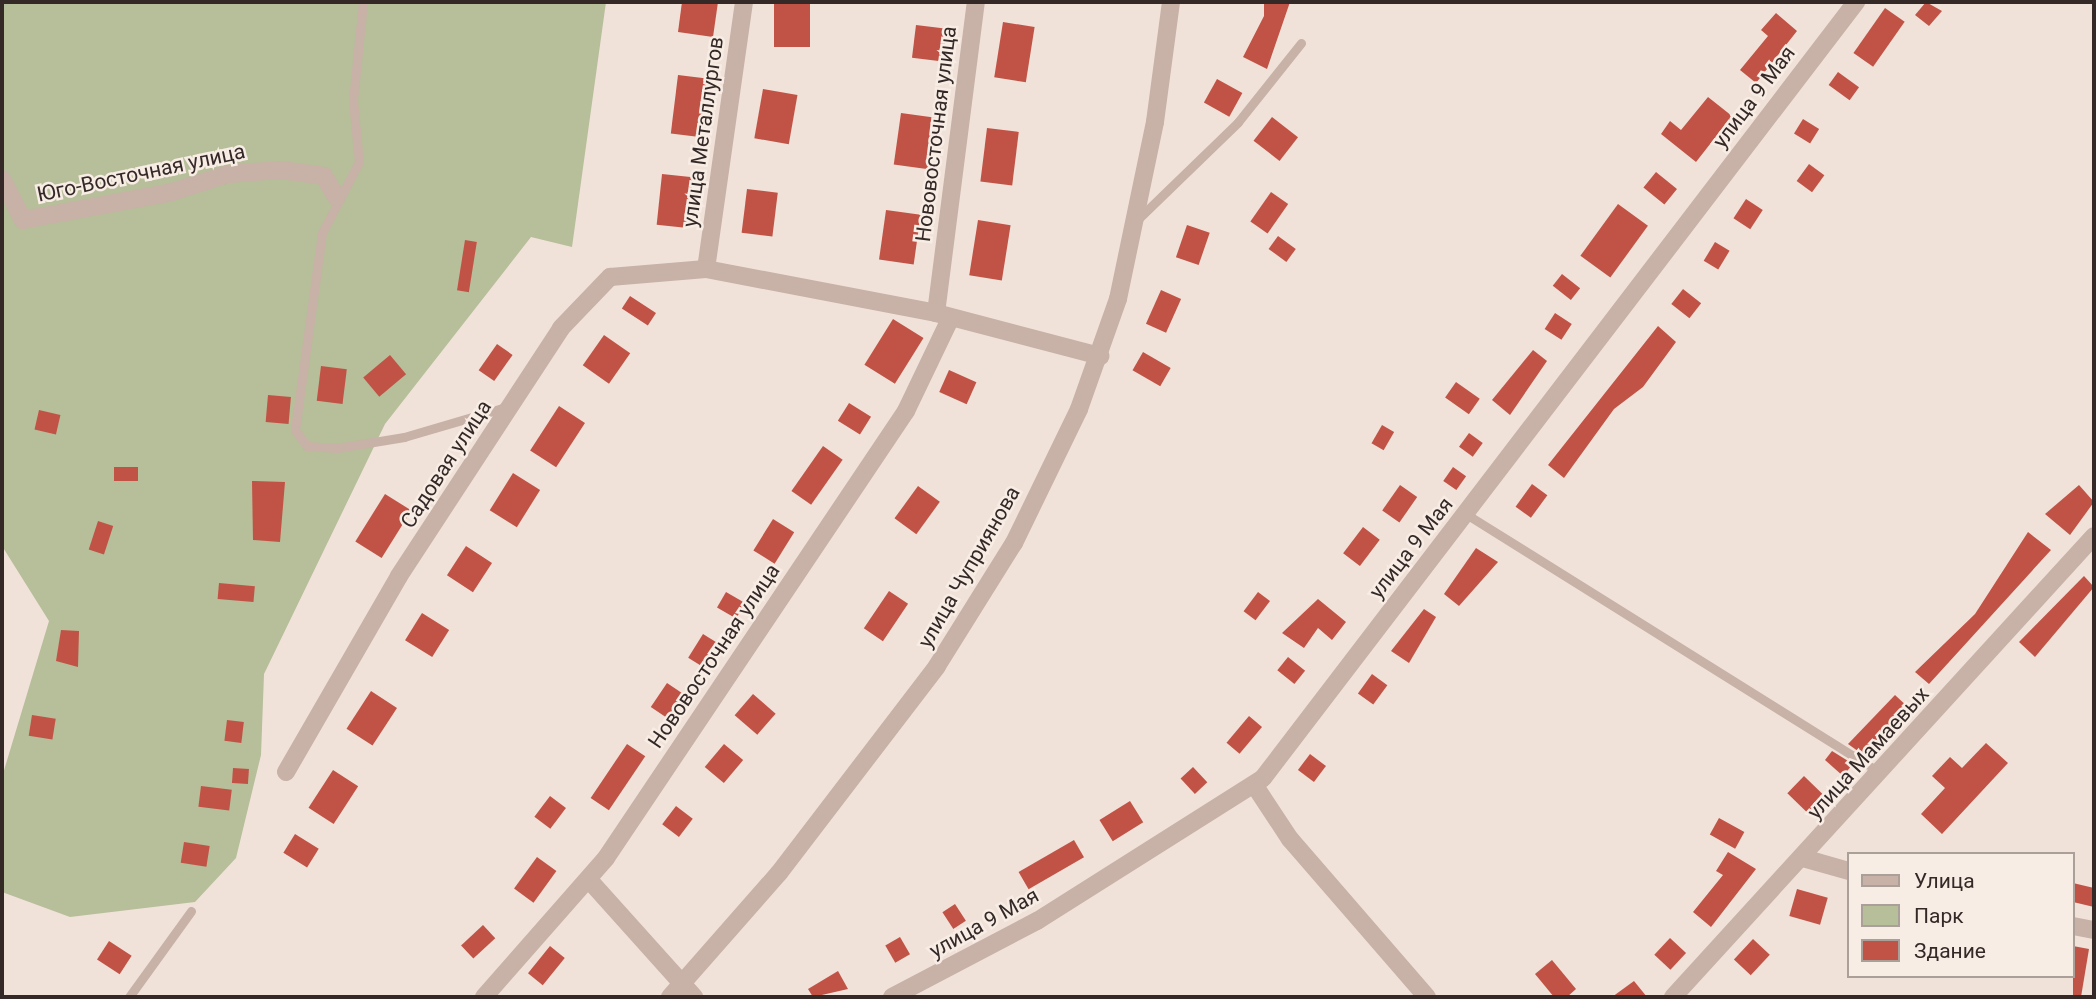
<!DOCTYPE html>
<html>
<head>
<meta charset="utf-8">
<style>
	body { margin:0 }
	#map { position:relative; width:2096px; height:999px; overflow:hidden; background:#f0e2d9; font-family:Roboto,sans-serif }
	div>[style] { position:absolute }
	.green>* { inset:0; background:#b7be9a }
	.building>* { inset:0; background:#c15346; transform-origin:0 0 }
	.service>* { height:9px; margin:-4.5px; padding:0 4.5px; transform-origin:4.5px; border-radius:4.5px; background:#c8b1a6 }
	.minor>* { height:18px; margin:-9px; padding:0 9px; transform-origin:9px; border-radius:9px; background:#c8b1a6 }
	.tertiary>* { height:18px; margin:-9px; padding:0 9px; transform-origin:9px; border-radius:9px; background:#c8b1a6 }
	span { translate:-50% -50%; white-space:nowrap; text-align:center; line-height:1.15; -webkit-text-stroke:5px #f8ede5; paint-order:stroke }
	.street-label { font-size:21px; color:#342927 }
	.frame { position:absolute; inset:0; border:4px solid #342927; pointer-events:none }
	.legend { position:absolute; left:1847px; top:852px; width:228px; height:126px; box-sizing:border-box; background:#f8ede5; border:2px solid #aa9f99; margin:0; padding:9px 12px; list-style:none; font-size:21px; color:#342927 }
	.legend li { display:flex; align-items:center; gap:14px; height:35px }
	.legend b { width:35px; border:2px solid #aa9f99 }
</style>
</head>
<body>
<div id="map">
	<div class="green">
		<div style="clip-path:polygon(2px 2px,606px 2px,572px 247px,531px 237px,385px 424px,264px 674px,261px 755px,236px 858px,195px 902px,70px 917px,2px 892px,2px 777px,49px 621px,2px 546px)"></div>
	</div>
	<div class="building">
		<div style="clip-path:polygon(682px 2px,718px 2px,713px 37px,678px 32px)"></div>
		<div style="left:774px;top:2px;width:36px;height:45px"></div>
		<div style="clip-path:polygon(1264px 2px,1290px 2px,1267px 69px,1243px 57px,1264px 16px)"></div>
		<div style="clip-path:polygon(1926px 2px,1942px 11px,1929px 26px,1915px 15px)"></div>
		<div style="left:1885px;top:8px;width:24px;height:55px;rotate:35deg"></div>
		<div style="clip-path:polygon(1776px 13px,1797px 31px,1756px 83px,1740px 70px,1768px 36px,1761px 30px)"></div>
		<div style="left:1003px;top:22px;width:32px;height:56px;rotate:9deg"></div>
		<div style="left:916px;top:25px;width:31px;height:33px;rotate:7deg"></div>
		<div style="left:1838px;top:72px;width:26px;height:16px;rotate:36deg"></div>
		<div style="left:678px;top:75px;width:31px;height:59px;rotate:7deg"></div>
		<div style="left:1217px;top:79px;width:29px;height:27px;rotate:29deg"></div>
		<div style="left:763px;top:89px;width:35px;height:50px;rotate:10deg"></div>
		<div style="clip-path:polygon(1708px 97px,1732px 116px,1696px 162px,1661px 134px,1670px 121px,1681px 130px)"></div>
		<div style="left:901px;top:113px;width:35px;height:52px;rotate:8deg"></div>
		<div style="left:1272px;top:117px;width:33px;height:30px;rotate:38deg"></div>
		<div style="left:1803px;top:119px;width:19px;height:17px;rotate:32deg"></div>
		<div style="left:987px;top:128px;width:32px;height:54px;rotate:7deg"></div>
		<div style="left:1809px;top:164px;width:19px;height:21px;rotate:36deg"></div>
		<div style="left:1656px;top:172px;width:27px;height:20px;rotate:39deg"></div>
		<div style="left:662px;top:174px;width:31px;height:51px;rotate:6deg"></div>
		<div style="left:747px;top:189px;width:31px;height:44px;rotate:7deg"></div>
		<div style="left:1271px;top:192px;width:21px;height:36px;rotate:35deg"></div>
		<div style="left:1746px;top:199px;width:20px;height:23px;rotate:33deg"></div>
		<div style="left:1618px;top:204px;width:37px;height:64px;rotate:36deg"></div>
		<div style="left:886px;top:210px;width:35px;height:50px;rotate:8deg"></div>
		<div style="left:978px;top:220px;width:33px;height:56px;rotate:9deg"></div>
		<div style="left:1187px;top:225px;width:24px;height:34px;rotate:19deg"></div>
		<div style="left:1278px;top:236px;width:22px;height:16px;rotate:36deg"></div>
		<div style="left:465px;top:240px;width:12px;height:51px;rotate:9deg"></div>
		<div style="left:1715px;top:242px;width:17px;height:22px;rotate:31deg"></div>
		<div style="left:1562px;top:274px;width:23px;height:15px;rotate:38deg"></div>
		<div style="left:1683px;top:289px;width:23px;height:19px;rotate:38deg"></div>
		<div style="left:1161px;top:290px;width:22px;height:37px;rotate:24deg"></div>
		<div style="left:630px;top:296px;width:31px;height:15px;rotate:33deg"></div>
		<div style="left:1555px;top:313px;width:20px;height:19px;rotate:33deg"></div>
		<div style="left:893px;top:319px;width:36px;height:54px;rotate:32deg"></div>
		<div style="clip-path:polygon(1658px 326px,1676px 342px,1643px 387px,1614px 409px,1564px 478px,1548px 465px)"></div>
		<div style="left:604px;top:335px;width:32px;height:37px;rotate:35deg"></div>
		<div style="left:497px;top:344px;width:19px;height:32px;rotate:35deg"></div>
		<div style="clip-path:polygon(1533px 350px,1547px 361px,1510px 415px,1492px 400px)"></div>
		<div style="left:1143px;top:352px;width:32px;height:21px;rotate:30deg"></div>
		<div style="left:390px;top:355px;width:25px;height:35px;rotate:50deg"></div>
		<div style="left:321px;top:366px;width:26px;height:35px;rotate:7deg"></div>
		<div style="left:949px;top:370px;width:30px;height:24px;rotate:24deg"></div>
		<div style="left:1456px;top:382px;width:29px;height:19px;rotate:35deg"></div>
		<div style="left:268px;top:395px;width:23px;height:27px;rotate:5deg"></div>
		<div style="left:849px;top:403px;width:26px;height:21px;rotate:32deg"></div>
		<div style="left:559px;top:406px;width:31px;height:53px;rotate:33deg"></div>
		<div style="left:39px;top:410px;width:22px;height:20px;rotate:13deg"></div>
		<div style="left:1382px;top:425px;width:14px;height:21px;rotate:30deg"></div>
		<div style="left:1469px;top:433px;width:17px;height:17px;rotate:36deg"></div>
		<div style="left:823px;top:446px;width:24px;height:55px;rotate:35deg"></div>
		<div style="left:114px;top:467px;width:24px;height:14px"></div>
		<div style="left:1453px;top:467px;width:16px;height:17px;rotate:35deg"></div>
		<div style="left:513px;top:473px;width:32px;height:44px;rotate:32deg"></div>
		<div style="clip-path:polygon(252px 481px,285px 482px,280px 542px,253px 540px)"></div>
		<div style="left:1532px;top:484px;width:19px;height:28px;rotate:36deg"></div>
		<div style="left:1400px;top:485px;width:21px;height:31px;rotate:35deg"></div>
		<div style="clip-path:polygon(2079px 485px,2094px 502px,2070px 535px,2045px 514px)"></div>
		<div style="left:918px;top:486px;width:27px;height:40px;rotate:36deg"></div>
		<div style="left:385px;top:494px;width:31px;height:56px;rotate:32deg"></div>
		<div style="left:773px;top:519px;width:25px;height:37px;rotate:32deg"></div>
		<div style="left:98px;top:521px;width:16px;height:30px;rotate:18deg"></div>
		<div style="left:1363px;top:527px;width:21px;height:33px;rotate:37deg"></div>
		<div style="clip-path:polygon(2028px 532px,2051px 550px,1929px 684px,1915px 672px,1975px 614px)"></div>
		<div style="left:466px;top:546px;width:31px;height:35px;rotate:33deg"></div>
		<div style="clip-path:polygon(1476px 548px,1498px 562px,1459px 606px,1444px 594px)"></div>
		<div style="clip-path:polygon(2084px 576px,2094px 587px,2035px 657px,2019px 642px)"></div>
		<div style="left:219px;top:583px;width:36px;height:16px;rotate:5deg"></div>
		<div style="left:889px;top:591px;width:23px;height:45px;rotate:34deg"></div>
		<div style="left:726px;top:592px;width:22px;height:18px;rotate:30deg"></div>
		<div style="left:1258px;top:592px;width:15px;height:24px;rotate:37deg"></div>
		<div style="clip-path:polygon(1318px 599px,1346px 622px,1332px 640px,1318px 628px,1304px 648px,1282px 633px)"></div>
		<div style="clip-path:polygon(1424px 609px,1436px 617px,1409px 663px,1391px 651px)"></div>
		<div style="left:422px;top:613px;width:32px;height:32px;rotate:32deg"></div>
		<div style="clip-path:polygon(61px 630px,79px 631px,78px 667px,56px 661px)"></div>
		<div style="left:703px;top:634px;width:19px;height:28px;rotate:32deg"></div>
		<div style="left:1288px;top:657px;width:22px;height:17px;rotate:39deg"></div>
		<div style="left:1372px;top:674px;width:19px;height:24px;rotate:36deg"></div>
		<div style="left:667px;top:683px;width:22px;height:29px;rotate:34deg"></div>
		<div style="left:371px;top:691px;width:31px;height:45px;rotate:33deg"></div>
		<div style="left:753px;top:694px;width:30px;height:28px;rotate:41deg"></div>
		<div style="clip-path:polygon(1895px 695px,1909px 708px,1888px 731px,1862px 754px,1848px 744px)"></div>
		<div style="left:32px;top:715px;width:24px;height:21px;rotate:9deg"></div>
		<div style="left:1249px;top:716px;width:17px;height:35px;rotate:40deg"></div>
		<div style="left:227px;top:720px;width:17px;height:21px;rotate:7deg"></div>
		<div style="clip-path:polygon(1986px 743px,2008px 763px,1942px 834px,1921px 814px,1945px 788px,1932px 776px,1950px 757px,1962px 768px)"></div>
		<div style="left:627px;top:744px;width:22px;height:65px;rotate:34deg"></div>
		<div style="left:724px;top:744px;width:25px;height:30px;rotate:40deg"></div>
		<div style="clip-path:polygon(1832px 751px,1853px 764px,1843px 776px,1825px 760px)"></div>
		<div style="left:1310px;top:754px;width:20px;height:20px;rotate:37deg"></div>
		<div style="left:1193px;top:767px;width:21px;height:17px;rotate:47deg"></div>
		<div style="left:233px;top:768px;width:16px;height:15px;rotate:4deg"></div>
		<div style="left:333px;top:770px;width:30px;height:45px;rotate:33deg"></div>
		<div style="left:1804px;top:776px;width:29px;height:24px;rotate:44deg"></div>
		<div style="left:201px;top:786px;width:31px;height:21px;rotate:7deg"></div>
		<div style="left:550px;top:796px;width:20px;height:26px;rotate:37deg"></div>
		<div style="left:1130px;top:801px;width:25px;height:36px;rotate:58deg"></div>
		<div style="left:676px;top:806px;width:21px;height:23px;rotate:37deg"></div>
		<div style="left:1719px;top:818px;width:29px;height:19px;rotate:29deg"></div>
		<div style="left:295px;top:834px;width:28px;height:22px;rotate:32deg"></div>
		<div style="left:1074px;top:840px;width:20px;height:64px;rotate:60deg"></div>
		<div style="left:184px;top:842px;width:26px;height:21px;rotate:9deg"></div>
		<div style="clip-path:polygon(1728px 852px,1756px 869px,1711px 927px,1693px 912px,1723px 875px,1716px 871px)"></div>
		<div style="left:537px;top:857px;width:24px;height:39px;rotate:36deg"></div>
		<div style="clip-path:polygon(2073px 883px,2094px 888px,2094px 907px,2073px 902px)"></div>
		<div style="left:1797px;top:889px;width:32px;height:28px;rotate:16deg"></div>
		<div style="left:955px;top:904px;width:20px;height:15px;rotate:57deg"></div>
		<div style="left:483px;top:925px;width:18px;height:30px;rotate:47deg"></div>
		<div style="left:900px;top:937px;width:20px;height:17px;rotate:60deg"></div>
		<div style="left:1670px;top:938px;width:22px;height:23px;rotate:43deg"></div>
		<div style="left:1753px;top:939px;width:23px;height:28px;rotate:43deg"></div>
		<div style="left:109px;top:941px;width:27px;height:22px;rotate:33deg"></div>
		<div style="left:550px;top:946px;width:19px;height:35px;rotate:39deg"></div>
		<div style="clip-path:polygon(2073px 946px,2089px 949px,2081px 997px,2073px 997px)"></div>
		<div style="clip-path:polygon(1552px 960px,1576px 989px,1567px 997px,1554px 997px,1535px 974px)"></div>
		<div style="clip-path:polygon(838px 971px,848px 989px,813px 997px,808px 989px)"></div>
		<div style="clip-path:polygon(1634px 981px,1647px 997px,1612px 997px)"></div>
	</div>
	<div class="service">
		<div style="left:363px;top:2px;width:99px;rotate:95.8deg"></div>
		<div style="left:353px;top:100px;width:62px;rotate:84.5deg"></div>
		<div style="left:359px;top:162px;width:80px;rotate:117.5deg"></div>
		<div style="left:322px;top:233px;width:199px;rotate:97.8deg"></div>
		<div style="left:295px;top:430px;width:20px;rotate:53deg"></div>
		<div style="left:307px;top:446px;width:30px;rotate:4deg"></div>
		<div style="left:337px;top:448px;width:68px;rotate:-9.3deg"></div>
		<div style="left:404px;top:437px;width:106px;rotate:-16.4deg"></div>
		<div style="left:1136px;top:221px;width:142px;rotate:-44.1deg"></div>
		<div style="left:1238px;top:122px;width:101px;rotate:-51.4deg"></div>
		<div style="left:1466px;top:514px;width:488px;rotate:32deg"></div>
		<div style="left:129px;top:997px;width:106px;rotate:-54.2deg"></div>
	</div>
	<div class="minor">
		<div style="left:2px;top:179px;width:46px;rotate:62.9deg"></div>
		<div style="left:23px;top:220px;width:152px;rotate:-10.6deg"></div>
		<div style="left:172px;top:192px;width:59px;rotate:-17.8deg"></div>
		<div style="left:228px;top:174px;width:53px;rotate:-4.3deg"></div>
		<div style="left:281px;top:170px;width:43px;rotate:7.9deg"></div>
		<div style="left:324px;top:176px;width:24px;rotate:60deg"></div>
		<div style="left:706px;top:269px;width:270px;rotate:-81.9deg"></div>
		<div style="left:936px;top:313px;width:314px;rotate:-82.7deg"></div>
		<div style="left:286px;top:772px;width:226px;rotate:-60deg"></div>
		<div style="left:399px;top:576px;width:296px;rotate:-56.8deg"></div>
		<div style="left:561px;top:328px;width:71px;rotate:-46.1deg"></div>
		<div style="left:610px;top:277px;width:96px;rotate:-4.8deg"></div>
		<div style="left:706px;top:269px;width:234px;rotate:10.8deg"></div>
		<div style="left:936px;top:313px;width:170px;rotate:14.7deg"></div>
		<div style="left:1255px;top:786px;width:64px;rotate:56.6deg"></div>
		<div style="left:1290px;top:839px;width:209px;rotate:49.1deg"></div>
		<div style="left:1803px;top:858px;width:48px;rotate:15.8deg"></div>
		<div style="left:590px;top:881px;width:156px;rotate:48.1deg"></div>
		<div style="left:2073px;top:926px;width:21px;rotate:11deg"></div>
		<div style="left:484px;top:997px;width:185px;rotate:-48.7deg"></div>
		<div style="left:606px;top:858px;width:538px;rotate:-56.13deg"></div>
		<div style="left:906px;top:411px;width:102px;rotate:-64.4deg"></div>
		<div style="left:892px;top:997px;width:164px;rotate:-27.7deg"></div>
		<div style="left:1037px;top:921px;width:267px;rotate:-32.3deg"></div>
		<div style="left:1263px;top:778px;width:977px;rotate:-52.61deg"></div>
		<div style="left:1673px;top:997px;width:624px;rotate:-47.6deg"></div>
	</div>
	<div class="tertiary">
		<div style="left:670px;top:997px;width:165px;rotate:-48.7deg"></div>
		<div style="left:779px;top:873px;width:260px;rotate:-52.6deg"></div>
		<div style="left:937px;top:666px;width:145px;rotate:-58deg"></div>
		<div style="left:1014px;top:543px;width:149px;rotate:-64.1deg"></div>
		<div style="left:1079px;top:409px;width:117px;rotate:-70.5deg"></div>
		<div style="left:1118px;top:299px;width:181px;rotate:-78.2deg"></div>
		<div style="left:1155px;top:122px;width:121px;rotate:-82.4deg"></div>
	</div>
	<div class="street-label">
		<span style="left:1754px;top:97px;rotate:-53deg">улица 9 Мая</span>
		<span style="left:703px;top:132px;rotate:-82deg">улица Металлургов</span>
		<span style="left:936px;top:134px;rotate:-83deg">Нововосточная улица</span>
		<span style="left:141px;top:173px;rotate:-12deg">Юго-Восточная улица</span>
		<span style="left:446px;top:464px;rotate:-57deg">Садовая улица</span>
		<span style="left:1411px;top:548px;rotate:-52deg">улица 9 Мая</span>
		<span style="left:969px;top:567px;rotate:-60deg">улица Чуприянова</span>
		<span style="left:714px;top:656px;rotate:-56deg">Нововосточная улица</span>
		<span style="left:1868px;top:753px;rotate:-48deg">улица Мамаевых</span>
		<span style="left:984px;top:923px;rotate:-29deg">улица 9 Мая</span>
	</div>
	<div class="frame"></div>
	<ul class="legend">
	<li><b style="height:9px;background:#c8b1a6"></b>Улица</li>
	<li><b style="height:19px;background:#b7be9a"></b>Парк</li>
	<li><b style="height:19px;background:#c15346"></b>Здание</li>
	</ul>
</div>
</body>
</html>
